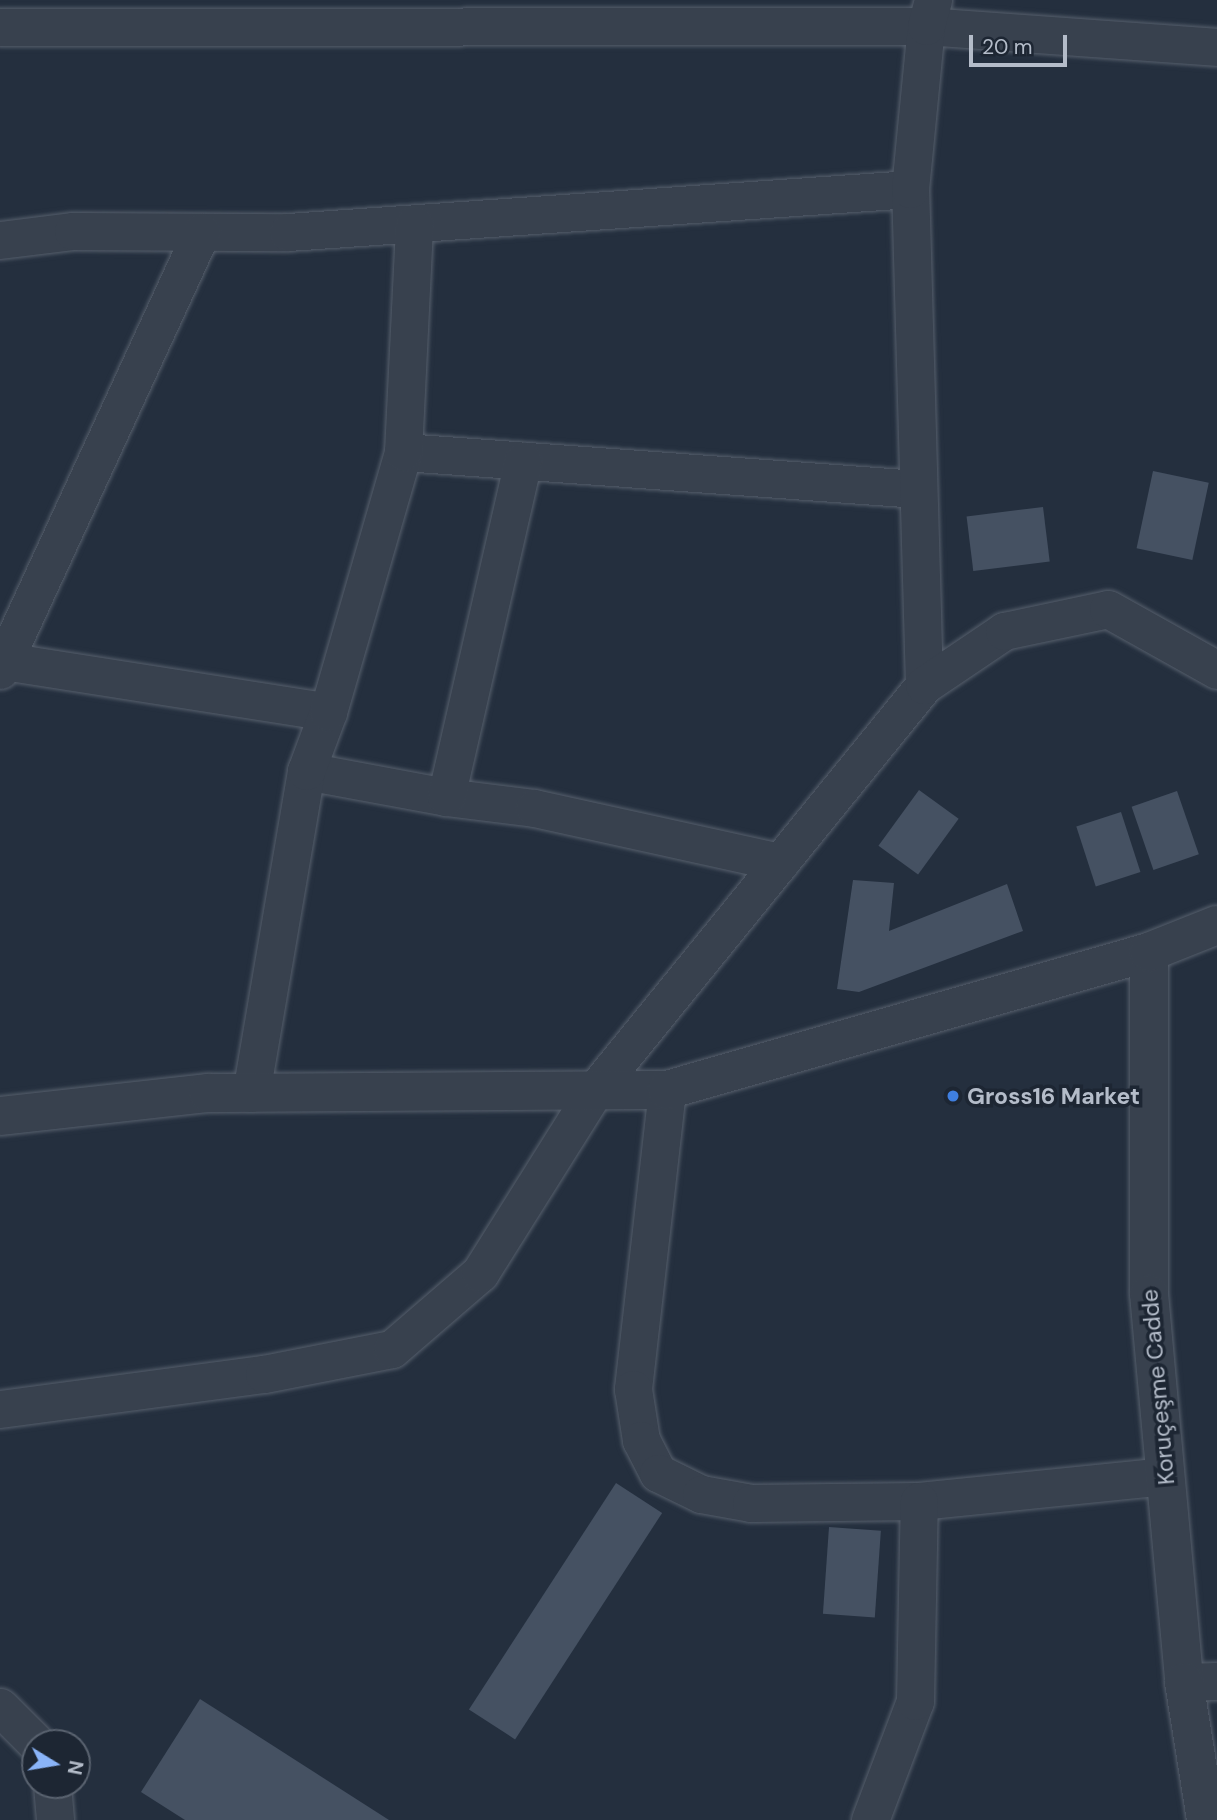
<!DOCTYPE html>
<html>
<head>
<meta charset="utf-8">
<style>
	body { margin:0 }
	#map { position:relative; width:1217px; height:1820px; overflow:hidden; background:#242f3e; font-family:"DM Sans",sans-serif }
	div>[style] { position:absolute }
	.building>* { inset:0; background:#455162; transform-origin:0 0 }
	.roads { filter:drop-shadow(0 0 2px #565f6c) drop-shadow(0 0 2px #565f6c) }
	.minor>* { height:37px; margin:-18.5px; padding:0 18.5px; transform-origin:18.5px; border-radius:18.5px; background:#38414e }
	.tertiary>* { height:38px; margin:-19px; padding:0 19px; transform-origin:19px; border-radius:19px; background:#38414e }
	.dots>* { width:19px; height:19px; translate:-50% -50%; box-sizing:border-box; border:4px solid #1d2633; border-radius:50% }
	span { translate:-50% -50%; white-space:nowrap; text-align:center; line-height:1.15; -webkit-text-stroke:7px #1d2633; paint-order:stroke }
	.poi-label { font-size:23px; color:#b4bcc9; font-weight:700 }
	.left { translate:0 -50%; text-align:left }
	.street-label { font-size:23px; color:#b4bcc9 }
	.north { position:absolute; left:21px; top:1729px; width:70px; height:70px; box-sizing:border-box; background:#1d2633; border:2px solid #59626f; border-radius:50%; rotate:101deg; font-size:19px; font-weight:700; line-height:28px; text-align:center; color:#b4bcc9 }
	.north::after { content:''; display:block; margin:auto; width:24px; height:32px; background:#8ab4f8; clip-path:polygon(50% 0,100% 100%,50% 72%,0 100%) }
	.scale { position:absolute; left:969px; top:35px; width:98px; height:32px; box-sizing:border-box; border:4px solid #b4bcc9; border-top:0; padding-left:9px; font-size:21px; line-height:24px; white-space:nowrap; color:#b4bcc9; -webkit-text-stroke:5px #1d2633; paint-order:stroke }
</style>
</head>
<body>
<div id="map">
	<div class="building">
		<div style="left:1153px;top:471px;width:57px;height:79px;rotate:12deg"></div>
		<div style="left:1043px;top:507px;width:55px;height:77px;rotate:83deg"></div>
		<div style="left:919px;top:790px;width:49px;height:69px;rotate:36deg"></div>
		<div style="left:1177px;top:791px;width:67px;height:48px;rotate:71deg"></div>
		<div style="left:1121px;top:812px;width:63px;height:47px;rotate:72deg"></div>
		<div style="clip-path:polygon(853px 880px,894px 883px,889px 931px,1007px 884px,1023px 931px,859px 992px,837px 989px)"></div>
		<div style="left:616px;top:1483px;width:55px;height:270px;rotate:33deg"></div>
		<div style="left:829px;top:1527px;width:52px;height:87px;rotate:4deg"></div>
		<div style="clip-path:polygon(200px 1699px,389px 1820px,185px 1820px,141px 1792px)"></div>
	</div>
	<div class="roads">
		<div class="minor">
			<div style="left:0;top:27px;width:926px;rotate:-0.06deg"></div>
			<div style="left:926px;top:26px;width:292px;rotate:4.1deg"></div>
			<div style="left:0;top:240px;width:74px;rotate:-7deg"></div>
			<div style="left:73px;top:231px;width:215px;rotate:0.3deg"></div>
			<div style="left:288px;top:232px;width:623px;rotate:-3.95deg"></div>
			<div style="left:403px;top:452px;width:516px;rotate:4.11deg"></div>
			<div style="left:4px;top:661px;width:328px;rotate:8.9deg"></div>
			<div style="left:0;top:670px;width:482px;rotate:-65.3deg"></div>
			<div style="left:924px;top:685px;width:496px;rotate:-91.6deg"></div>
			<div style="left:910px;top:189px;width:164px;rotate:-84.4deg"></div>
			<div style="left:926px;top:26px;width:27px;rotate:-75deg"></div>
			<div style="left:306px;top:771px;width:142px;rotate:10.5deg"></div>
			<div style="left:446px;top:797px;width:89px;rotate:7.1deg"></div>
			<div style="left:534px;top:808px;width:252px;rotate:12.4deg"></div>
			<div style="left:446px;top:797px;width:345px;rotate:-77.1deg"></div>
			<div style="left:667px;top:1090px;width:301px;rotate:96.5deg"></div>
			<div style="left:633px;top:1389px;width:52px;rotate:81.1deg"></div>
			<div style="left:641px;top:1440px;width:37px;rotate:63deg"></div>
			<div style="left:658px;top:1473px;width:48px;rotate:26deg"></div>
			<div style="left:701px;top:1494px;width:51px;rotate:10.2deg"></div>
			<div style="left:751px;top:1503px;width:168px;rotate:-0.7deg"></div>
			<div style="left:919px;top:1501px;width:247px;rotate:-5.8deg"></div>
			<div style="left:251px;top:1093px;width:327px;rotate:-80.3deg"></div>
			<div style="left:306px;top:771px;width:63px;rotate:-69.6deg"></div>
			<div style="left:328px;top:712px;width:271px;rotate:-73.9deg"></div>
			<div style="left:403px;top:452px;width:228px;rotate:-87.2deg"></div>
			<div style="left:0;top:1409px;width:266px;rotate:-7.6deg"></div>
			<div style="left:264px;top:1374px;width:130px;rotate:-11.1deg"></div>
			<div style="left:392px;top:1349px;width:116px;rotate:-40.8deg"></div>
			<div style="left:480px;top:1273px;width:216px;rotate:-57.9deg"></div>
			<div style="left:595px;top:1090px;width:522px;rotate:-50.91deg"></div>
			<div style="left:924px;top:685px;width:97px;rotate:-34deg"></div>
			<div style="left:1004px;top:631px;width:106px;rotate:-11.9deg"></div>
			<div style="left:1108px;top:609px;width:125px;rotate:29.2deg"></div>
			<div style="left:1184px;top:1682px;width:33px;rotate:-2deg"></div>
			<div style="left:0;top:1707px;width:51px;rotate:45deg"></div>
			<div style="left:52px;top:1785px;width:35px;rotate:85deg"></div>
			<div style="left:870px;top:1820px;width:127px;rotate:-69.3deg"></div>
			<div style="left:915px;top:1701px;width:200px;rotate:-88.9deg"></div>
		</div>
		<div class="tertiary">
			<div style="left:1149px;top:952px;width:342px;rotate:90deg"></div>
			<div style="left:1149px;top:1294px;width:390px;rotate:84.8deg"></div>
			<div style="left:1184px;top:1682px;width:140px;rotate:80.9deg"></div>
			<div style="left:0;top:1116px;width:209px;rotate:-6.3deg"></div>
			<div style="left:208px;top:1093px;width:459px;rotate:-0.4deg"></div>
			<div style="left:667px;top:1090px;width:501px;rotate:-15.98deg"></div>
			<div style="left:1149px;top:952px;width:73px;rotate:-21.7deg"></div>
		</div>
	</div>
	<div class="dots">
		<div style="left:953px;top:1096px;background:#3f7fe0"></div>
	</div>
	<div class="poi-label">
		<span class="left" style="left:967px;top:1096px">Gross16 Market</span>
	</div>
	<div class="street-label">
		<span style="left:1158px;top:1387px;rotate:-95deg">Koruçeşme Cadde</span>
	</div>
	<div class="north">N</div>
	<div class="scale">20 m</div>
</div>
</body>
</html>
